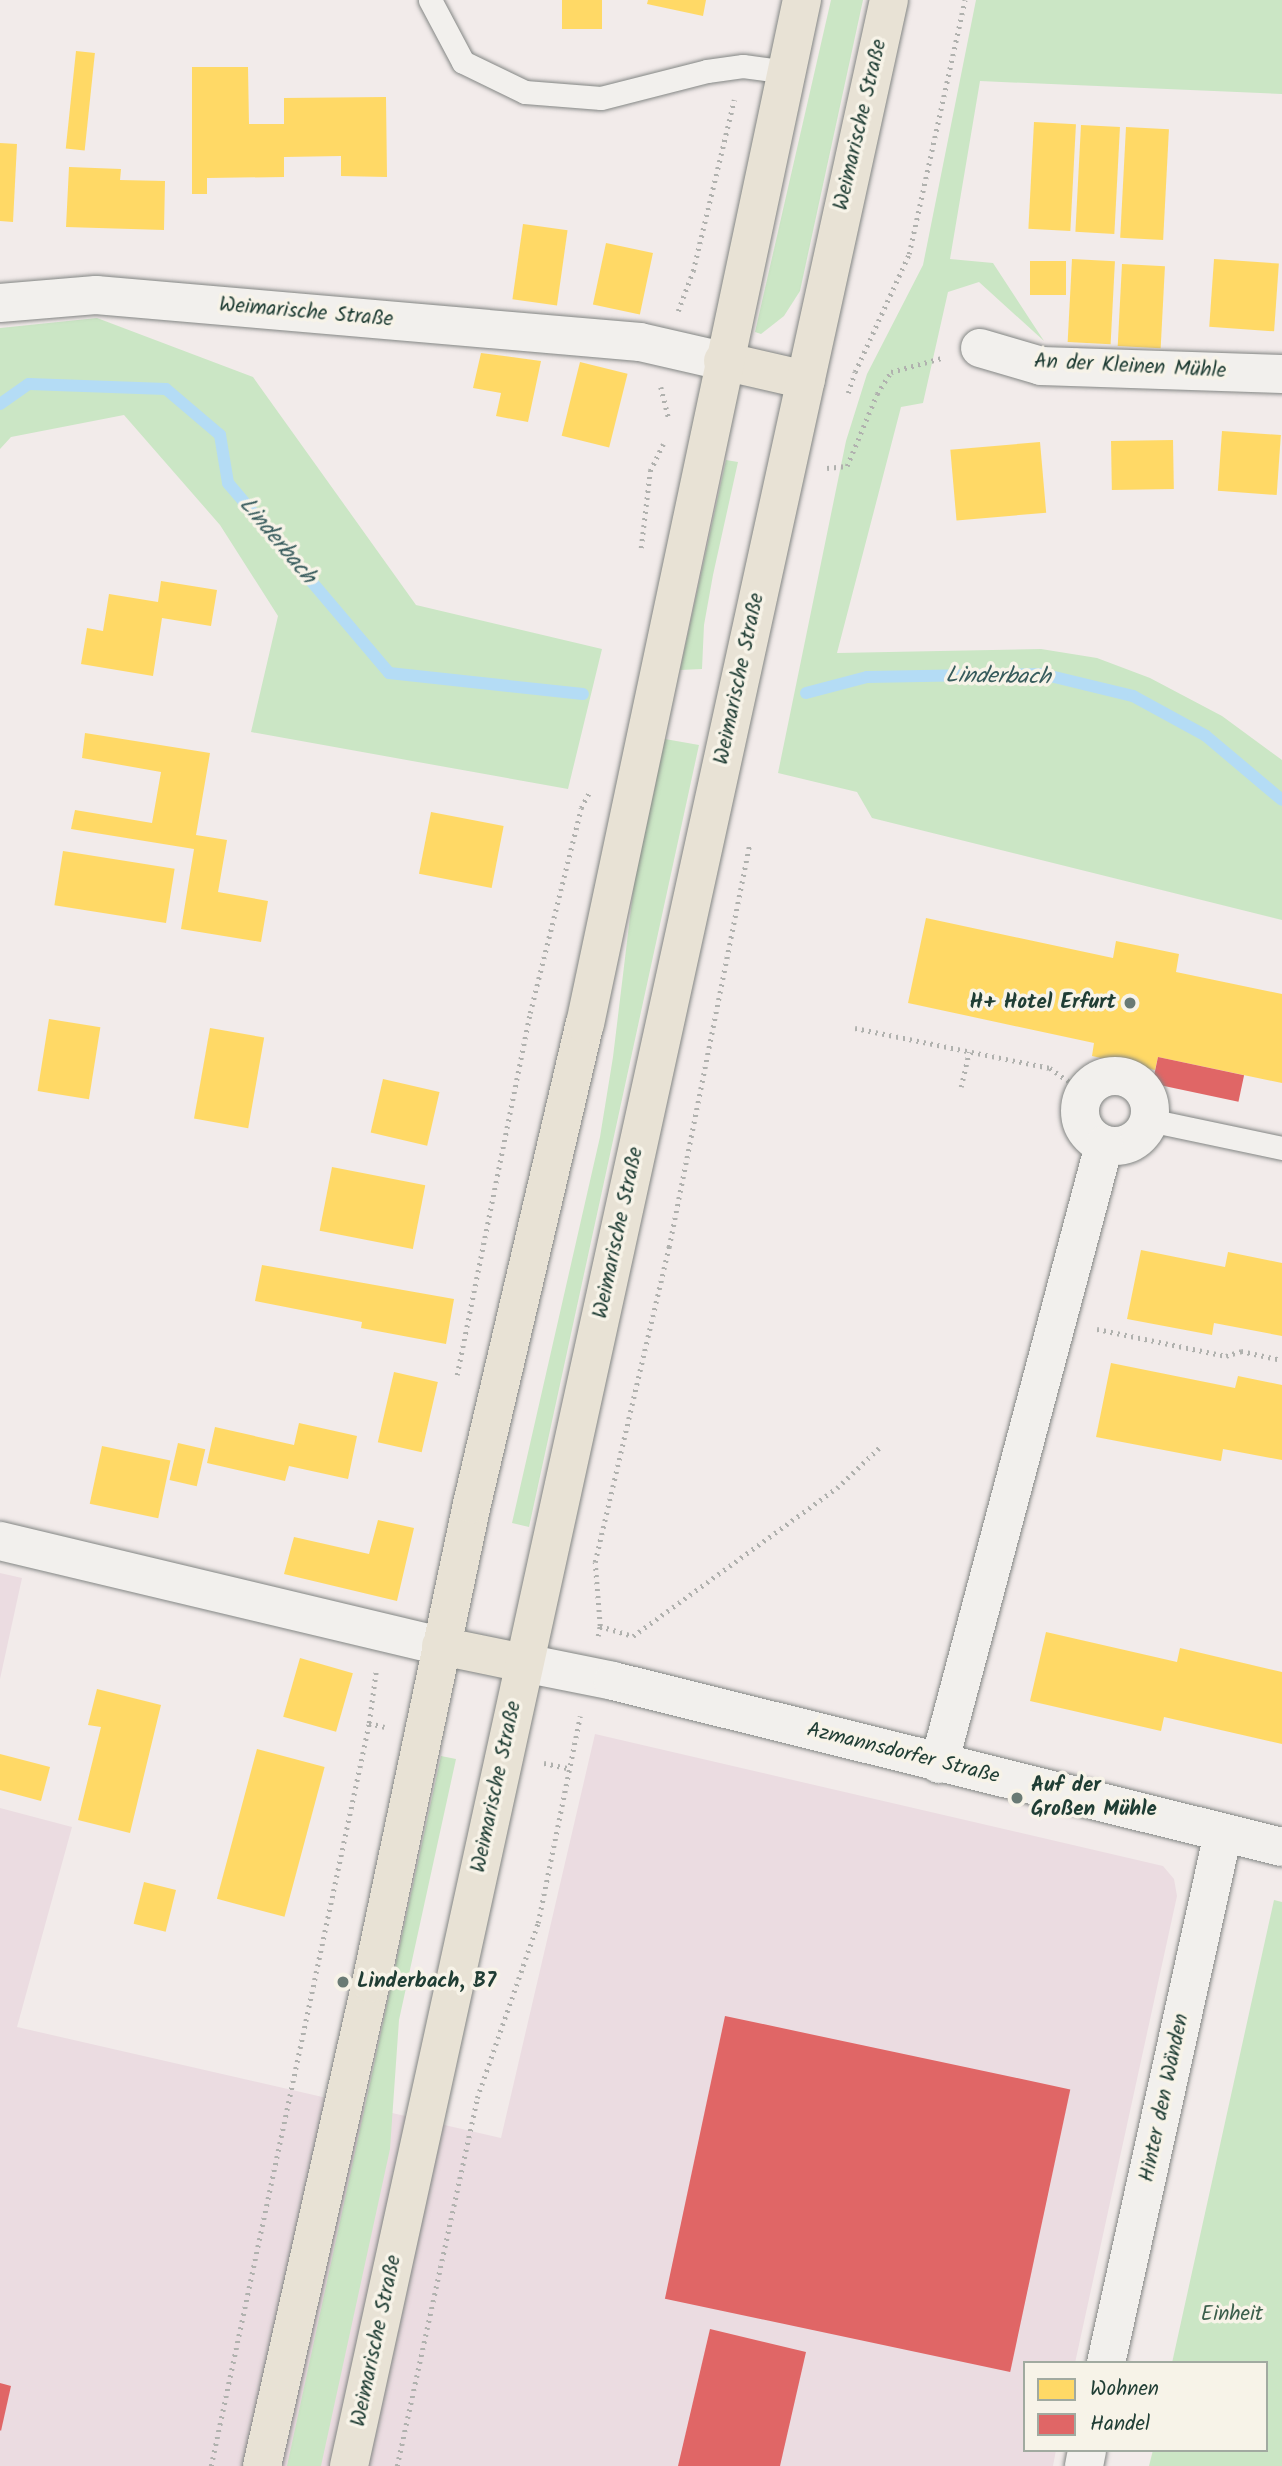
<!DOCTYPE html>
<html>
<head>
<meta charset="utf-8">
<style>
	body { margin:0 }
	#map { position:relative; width:1282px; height:2466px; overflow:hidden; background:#f2ebea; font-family:Kalam,sans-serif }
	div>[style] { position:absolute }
	.built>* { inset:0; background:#ebdce1 }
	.green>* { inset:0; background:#cbe6c5 }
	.homes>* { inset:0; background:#ffd966; transform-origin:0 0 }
	.shops>* { inset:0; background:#e06666; transform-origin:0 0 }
	.stream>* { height:12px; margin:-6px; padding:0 6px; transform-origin:6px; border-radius:6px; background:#b4dcf5 }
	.path>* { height:4.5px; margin-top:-2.25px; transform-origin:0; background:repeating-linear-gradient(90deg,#b0b1ae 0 2px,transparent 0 7px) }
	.roads { filter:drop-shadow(0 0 2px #838684) drop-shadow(0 0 2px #838684) }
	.service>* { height:23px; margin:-11.5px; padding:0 11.5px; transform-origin:11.5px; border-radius:11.5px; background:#f2f0ed }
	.minor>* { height:38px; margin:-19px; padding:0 19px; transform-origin:19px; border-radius:19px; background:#f2f0ed }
	.minor>.ring { margin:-19px; padding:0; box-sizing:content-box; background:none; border:38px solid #f2f0ed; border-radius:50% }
	.tertiary>* { height:38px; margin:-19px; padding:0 19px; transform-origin:19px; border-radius:19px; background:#f2f0ed }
	.primary>* { height:38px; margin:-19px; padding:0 19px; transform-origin:19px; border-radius:19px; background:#e8e2d5 }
	.dots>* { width:19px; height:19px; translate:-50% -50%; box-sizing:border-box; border:4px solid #f7f3e8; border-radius:50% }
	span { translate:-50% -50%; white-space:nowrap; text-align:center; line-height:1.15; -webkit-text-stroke:7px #f7f3e8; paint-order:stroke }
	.street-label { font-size:21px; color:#1f3d34 }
	.poi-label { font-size:21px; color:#1f3d34; font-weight:700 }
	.right { translate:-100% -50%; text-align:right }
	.left { translate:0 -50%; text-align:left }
	.park-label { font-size:21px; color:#3b5e4b }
	.water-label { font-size:23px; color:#375b5c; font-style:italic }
	.legend { position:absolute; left:1023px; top:2361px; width:245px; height:91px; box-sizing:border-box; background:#f7f3e8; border:2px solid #a1aaa0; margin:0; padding:9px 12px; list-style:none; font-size:21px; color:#1f3d34 }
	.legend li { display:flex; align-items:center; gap:14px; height:35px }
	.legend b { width:35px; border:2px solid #a1aaa0 }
</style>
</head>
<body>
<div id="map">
	<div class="built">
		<div style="clip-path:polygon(0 1573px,22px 1578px,0 1679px)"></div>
		<div style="clip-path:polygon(595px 1734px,1163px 1866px,1174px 1879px,1177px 1896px,1075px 2363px,1025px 2363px,1025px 2450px,1056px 2450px,1053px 2466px,0 2466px,0 1808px,72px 1827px,17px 2027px,501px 2138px)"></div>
	</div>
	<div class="green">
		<div style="clip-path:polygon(831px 0,863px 0,800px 291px,784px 316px,761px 334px,755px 332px)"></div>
		<div style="clip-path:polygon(976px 0,1282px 0,1282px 94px,980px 81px,950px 259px,993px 263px,1044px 341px,979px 282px,948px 292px,923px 403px,901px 407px,837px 653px,1041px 649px,1097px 658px,1150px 678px,1222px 716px,1282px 760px,1282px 920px,872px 818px,857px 792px,778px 773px,846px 441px,867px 374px,923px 265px)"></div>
		<div style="clip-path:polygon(97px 318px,253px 377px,416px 605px,602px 649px,568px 789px,251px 732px,278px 616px,220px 525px,124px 415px,11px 437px,0 449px,0 328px)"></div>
		<div style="clip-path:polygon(726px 460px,738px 462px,713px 575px,704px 625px,702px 669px,680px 670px)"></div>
		<div style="clip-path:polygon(665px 739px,699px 745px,529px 1527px,512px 1523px,600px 1137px,613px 1057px,634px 884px)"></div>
		<div style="clip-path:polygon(441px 1756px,456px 1759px,399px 2020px,390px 2149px,321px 2466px,287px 2466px)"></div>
		<div style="clip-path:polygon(1274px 1900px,1282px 1902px,1282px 2466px,1149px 2466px,1153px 2450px,1266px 2450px,1266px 2363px,1172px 2363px)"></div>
	</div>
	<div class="homes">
		<div style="left:562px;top:0;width:40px;height:29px"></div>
		<div style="clip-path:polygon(648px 0,706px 0,703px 16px,647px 4px)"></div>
		<div style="left:76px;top:51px;width:19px;height:98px;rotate:6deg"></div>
		<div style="clip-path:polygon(192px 67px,248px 67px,249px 124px,284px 124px,284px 98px,386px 97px,387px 177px,341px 176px,341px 156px,284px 157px,284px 177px,207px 178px,207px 194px,192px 194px)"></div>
		<div style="left:1034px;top:122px;width:42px;height:107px;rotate:3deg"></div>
		<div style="left:1081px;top:125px;width:39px;height:107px;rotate:3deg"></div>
		<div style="left:1126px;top:127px;width:43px;height:111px;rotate:3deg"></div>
		<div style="clip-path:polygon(0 143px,17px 144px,13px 222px,0 221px)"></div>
		<div style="clip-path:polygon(69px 167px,121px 169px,120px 180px,165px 181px,164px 230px,66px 227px)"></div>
		<div style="left:523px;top:224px;width:45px;height:76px;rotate:8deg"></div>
		<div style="left:606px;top:243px;width:48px;height:63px;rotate:12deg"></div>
		<div style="left:1072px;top:259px;width:43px;height:83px;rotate:3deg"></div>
		<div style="left:1214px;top:259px;width:65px;height:68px;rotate:4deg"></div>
		<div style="left:1030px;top:261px;width:36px;height:34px"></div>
		<div style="left:1122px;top:264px;width:43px;height:82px;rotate:3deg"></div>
		<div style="clip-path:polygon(481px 353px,541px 361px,528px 422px,496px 416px,501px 393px,473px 388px)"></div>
		<div style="left:580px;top:362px;width:49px;height:76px;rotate:14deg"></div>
		<div style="left:1222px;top:431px;width:59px;height:60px;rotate:4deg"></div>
		<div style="left:1173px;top:440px;width:49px;height:62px;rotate:89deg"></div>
		<div style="left:1040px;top:442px;width:71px;height:90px;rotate:85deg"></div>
		<div style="clip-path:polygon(161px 581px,217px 590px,211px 626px,162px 618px,153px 676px,81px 664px,87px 628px,103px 631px,109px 594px,158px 602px)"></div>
		<div style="clip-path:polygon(85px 733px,210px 753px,196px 835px,227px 840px,218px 892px,268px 901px,261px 942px,181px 929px,194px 849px,71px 829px,75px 810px,152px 823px,161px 772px,82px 758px)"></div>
		<div style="left:431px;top:812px;width:74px;height:63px;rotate:11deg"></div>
		<div style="left:63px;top:851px;width:113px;height:55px;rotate:9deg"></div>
		<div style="clip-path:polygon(926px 918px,1113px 958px,1116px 941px,1179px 954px,1176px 972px,1282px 994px,1282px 1083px,1158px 1057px,1155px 1070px,1123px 1063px,1092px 1056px,1094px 1043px,908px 1003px)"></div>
		<div style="left:49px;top:1019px;width:52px;height:73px;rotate:9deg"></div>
		<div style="left:210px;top:1028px;width:55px;height:92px;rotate:10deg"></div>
		<div style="left:383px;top:1079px;width:58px;height:55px;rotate:13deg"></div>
		<div style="left:332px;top:1167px;width:95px;height:65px;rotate:11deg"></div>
		<div style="clip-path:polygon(1141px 1250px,1225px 1267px,1228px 1252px,1282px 1263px,1282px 1336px,1214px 1323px,1212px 1335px,1127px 1319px)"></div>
		<div style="clip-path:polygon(262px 1265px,454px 1299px,446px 1344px,361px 1328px,362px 1322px,255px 1301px)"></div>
		<div style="clip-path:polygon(1111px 1363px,1235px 1388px,1238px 1376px,1282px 1385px,1282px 1460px,1223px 1449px,1221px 1461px,1096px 1437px)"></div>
		<div style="left:394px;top:1372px;width:45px;height:72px;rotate:13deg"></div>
		<div style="clip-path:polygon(299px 1423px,357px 1436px,348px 1479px,289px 1466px,285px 1481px,207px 1463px,215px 1427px,294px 1445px)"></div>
		<div style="left:178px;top:1443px;width:28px;height:38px;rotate:13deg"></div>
		<div style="left:102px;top:1446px;width:70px;height:59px;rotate:12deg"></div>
		<div style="clip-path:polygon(378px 1520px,414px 1528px,397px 1601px,284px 1574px,294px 1537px,369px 1554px)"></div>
		<div style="clip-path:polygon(1046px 1632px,1177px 1662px,1180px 1648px,1282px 1672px,1282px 1744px,1164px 1717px,1161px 1731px,1030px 1701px)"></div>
		<div style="left:300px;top:1658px;width:55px;height:61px;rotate:16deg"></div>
		<div style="clip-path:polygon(97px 1689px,161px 1705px,130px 1833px,78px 1820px,101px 1727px,88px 1725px)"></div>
		<div style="left:257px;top:1749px;width:70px;height:155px;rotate:15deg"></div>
		<div style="clip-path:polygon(0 1754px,50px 1767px,41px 1801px,0 1790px)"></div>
		<div style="left:144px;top:1882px;width:33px;height:43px;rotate:14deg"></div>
	</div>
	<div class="shops">
		<div style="left:1158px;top:1057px;width:88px;height:27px;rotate:12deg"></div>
		<div style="left:725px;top:2016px;width:353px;height:289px;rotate:12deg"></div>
		<div style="clip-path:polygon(710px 2329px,806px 2352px,780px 2466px,678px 2466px)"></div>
		<div style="clip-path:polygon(0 2383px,11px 2386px,1px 2431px,0 2430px)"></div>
	</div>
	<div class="stream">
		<div style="left:0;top:404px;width:35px;rotate:-35deg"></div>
		<div style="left:29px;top:384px;width:137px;rotate:2.1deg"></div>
		<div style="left:166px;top:389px;width:71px;rotate:40.4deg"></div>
		<div style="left:220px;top:435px;width:49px;rotate:80.5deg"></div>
		<div style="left:228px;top:483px;width:249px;rotate:49.7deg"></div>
		<div style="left:389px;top:673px;width:195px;rotate:6.2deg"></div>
		<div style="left:806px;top:693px;width:63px;rotate:-14.7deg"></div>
		<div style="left:867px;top:677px;width:175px;rotate:-1deg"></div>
		<div style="left:1042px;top:674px;width:94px;rotate:13.6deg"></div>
		<div style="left:1133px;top:696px;width:83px;rotate:28.7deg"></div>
		<div style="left:1206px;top:736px;width:99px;rotate:40.1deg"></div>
	</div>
	<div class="path">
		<div style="left:678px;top:311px;width:43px;rotate:-69.4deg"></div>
		<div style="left:693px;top:271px;width:176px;rotate:-76.5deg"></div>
		<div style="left:661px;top:387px;width:34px;rotate:76deg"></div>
		<div style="left:848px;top:393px;width:22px;rotate:-72deg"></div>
		<div style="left:855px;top:372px;width:130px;rotate:-65.4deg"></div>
		<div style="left:909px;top:254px;width:260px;rotate:-77.6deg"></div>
		<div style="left:827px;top:468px;width:20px;rotate:-6deg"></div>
		<div style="left:847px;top:466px;width:78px;rotate:-67.4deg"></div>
		<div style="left:877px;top:394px;width:26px;rotate:-58deg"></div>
		<div style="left:891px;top:372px;width:53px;rotate:-15.4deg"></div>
		<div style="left:641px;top:548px;width:78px;rotate:-83.3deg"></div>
		<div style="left:650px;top:471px;width:30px;rotate:-64deg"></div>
		<div style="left:855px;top:1028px;width:199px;rotate:11.6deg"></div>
		<div style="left:1050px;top:1068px;width:43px;rotate:35.5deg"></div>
		<div style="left:1120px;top:1077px;width:14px;rotate:-78deg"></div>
		<div style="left:961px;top:1087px;width:36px;rotate:-77deg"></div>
		<div style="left:1097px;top:1329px;width:132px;rotate:11.8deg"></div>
		<div style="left:1226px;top:1356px;width:16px;rotate:-18deg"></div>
		<div style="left:1241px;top:1351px;width:42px;rotate:12.4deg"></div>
		<div style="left:457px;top:1375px;width:369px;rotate:-78.6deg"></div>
		<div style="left:530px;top:1013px;width:211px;rotate:-76deg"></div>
		<div style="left:581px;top:808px;width:19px;rotate:-62deg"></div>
		<div style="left:600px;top:1626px;width:34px;rotate:17deg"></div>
		<div style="left:633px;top:1636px;width:252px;rotate:-36deg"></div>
		<div style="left:837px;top:1488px;width:62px;rotate:-43.7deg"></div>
		<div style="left:598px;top:1636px;width:10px;rotate:-79deg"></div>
		<div style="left:600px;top:1626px;width:64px;rotate:-94.5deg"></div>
		<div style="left:595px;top:1562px;width:324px;rotate:-76.8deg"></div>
		<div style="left:669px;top:1247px;width:409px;rotate:-78.7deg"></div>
		<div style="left:369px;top:1723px;width:16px;rotate:14deg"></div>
		<div style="left:544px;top:1763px;width:25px;rotate:12deg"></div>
		<div style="left:211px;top:2466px;width:760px;rotate:-77.99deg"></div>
		<div style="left:369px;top:1723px;width:52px;rotate:-82.3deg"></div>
		<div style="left:397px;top:2466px;width:377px;rotate:-77.7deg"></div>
		<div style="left:477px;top:2098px;width:185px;rotate:-70.8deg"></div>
		<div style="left:538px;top:1923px;width:211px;rotate:-78.5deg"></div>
	</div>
	<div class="roads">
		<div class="service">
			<div style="left:430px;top:0;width:70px;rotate:62deg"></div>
			<div style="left:463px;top:62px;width:69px;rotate:25.8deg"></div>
			<div style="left:525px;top:92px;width:76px;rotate:4.5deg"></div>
			<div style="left:601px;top:98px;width:109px;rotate:-14.3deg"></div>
			<div style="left:707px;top:71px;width:36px;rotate:-8deg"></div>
			<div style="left:743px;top:66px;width:44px;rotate:7.8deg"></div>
			<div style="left:1149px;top:1120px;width:136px;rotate:11.9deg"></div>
		</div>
		<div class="minor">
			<div style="left:0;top:303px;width:96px;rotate:-4.8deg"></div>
			<div style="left:96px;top:295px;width:546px;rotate:4.94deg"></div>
			<div style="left:640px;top:342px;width:85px;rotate:12.9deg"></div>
			<div style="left:980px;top:348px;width:64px;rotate:16.4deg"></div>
			<div style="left:1041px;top:366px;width:241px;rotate:1.9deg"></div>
			<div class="ring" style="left:1080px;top:1076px;width:32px;height:32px"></div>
			<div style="left:0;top:1541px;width:453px;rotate:13.4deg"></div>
			<div style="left:939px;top:1764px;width:641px;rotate:-75.07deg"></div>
			<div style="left:1106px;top:2363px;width:543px;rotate:-77.55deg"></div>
			<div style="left:1084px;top:2466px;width:16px;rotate:-79deg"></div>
		</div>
		<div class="tertiary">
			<div style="left:524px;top:1663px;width:91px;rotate:11.4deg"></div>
			<div style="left:613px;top:1681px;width:689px;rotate:13.94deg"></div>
		</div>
		<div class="primary">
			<div style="left:723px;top:361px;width:85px;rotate:12.9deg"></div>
			<div style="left:441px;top:1646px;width:85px;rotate:11.6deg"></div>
			<div style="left:262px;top:2466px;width:495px;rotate:-77.3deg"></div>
			<div style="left:371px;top:1983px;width:490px;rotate:-78.1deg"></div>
			<div style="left:472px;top:1504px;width:493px;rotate:-76.8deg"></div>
			<div style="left:585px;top:1024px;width:1047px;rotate:-78.04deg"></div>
			<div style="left:349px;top:2466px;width:2524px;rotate:-77.65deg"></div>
		</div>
	</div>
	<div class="dots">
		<div style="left:1130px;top:1003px;background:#697a74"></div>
		<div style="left:1017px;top:1798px;background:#697a74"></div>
		<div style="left:343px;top:1982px;background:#697a74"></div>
	</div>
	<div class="street-label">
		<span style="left:861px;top:125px;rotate:-77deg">Weimarische Straße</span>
		<span style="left:306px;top:313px;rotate:5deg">Weimarische Straße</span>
		<span style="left:1130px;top:367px;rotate:3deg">An der Kleinen Mühle</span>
		<span style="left:740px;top:679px;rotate:-78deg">Weimarische Straße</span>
		<span style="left:619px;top:1233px;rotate:-78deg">Weimarische Straße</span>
		<span style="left:903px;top:1754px;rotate:14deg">Azmannsdorfer Straße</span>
		<span style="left:497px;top:1787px;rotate:-78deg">Weimarische Straße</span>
		<span style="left:1165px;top:2098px;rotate:-78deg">Hinter den Wänden</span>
		<span style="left:377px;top:2341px;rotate:-78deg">Weimarische Straße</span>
	</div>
	<div class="poi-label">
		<span class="right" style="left:1116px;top:1003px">H+ Hotel Erfurt</span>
		<span class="left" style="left:1031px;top:1798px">Auf der<br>Großen Mühle</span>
		<span class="left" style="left:357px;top:1982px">Linderbach, B7</span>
	</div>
	<div class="park-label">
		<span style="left:1232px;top:2315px">Einheit</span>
	</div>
	<div class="water-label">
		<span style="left:277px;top:541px;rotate:50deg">Linderbach</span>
		<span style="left:998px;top:677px;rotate:1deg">Linderbach</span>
	</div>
	<ul class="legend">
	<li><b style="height:19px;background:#ffd966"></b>Wohnen</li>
	<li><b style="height:19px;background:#e06666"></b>Handel</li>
	</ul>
</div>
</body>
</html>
